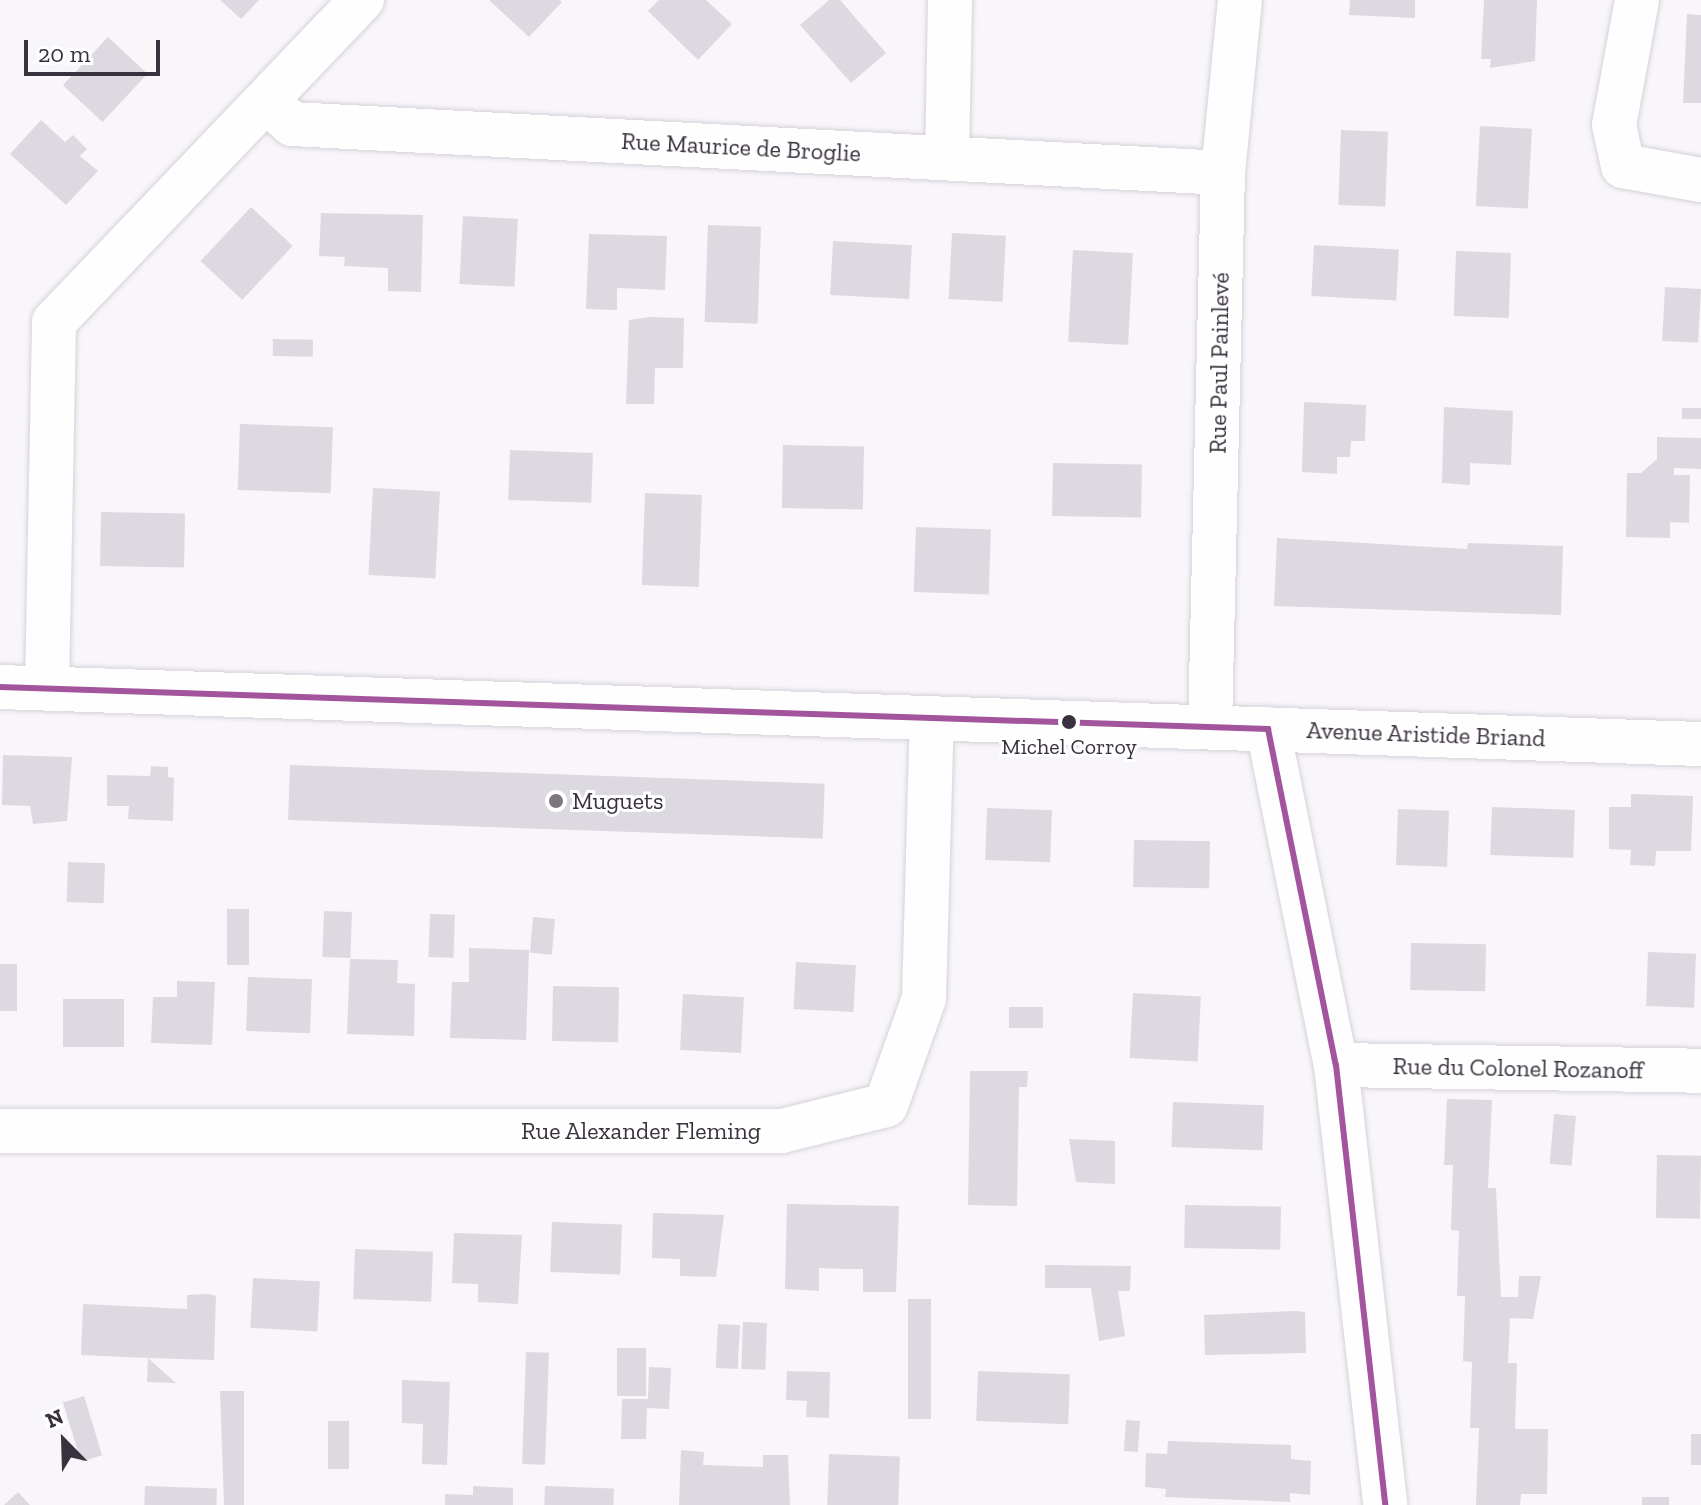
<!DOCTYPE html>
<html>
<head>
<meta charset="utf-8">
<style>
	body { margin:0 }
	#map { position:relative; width:1701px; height:1505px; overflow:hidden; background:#f8f6fa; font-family:"Zilla Slab",serif }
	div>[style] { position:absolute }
	.building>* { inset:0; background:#ddd9e0; transform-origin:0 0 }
	.roads { filter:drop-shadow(0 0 2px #d6d1d9) drop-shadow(0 0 2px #d6d1d9) }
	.minor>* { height:44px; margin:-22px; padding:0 22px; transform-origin:22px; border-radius:22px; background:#fefefe }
	.bus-1>* { height:6px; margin:-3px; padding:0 3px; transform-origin:3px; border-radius:3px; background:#a2559d }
	.dots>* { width:22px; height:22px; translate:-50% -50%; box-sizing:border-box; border:4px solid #fff; border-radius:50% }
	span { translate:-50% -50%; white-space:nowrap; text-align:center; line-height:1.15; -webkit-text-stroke:6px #fff; paint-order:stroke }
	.bus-label { font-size:22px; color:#39313d }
	.street-label { font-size:24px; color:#39313d }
	.poi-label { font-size:24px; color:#39313d }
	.left { translate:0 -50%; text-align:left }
	.north { position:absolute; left:24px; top:1401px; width:80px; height:80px; -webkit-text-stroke:6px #fff; paint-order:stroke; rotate:337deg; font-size:22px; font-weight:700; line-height:32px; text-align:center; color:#39313d }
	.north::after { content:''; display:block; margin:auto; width:28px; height:36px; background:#39313d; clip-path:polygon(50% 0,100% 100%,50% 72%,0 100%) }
	.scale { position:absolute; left:24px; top:40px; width:136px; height:36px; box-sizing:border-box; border:4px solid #39313d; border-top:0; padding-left:10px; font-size:24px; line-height:28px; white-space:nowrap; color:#39313d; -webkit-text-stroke:6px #fff; paint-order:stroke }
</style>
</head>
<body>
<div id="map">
	<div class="building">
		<div style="clip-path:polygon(220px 0,259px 0,241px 19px)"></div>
		<div style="clip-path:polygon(489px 0,559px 0,562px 2px,529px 37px)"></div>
		<div style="clip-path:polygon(659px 0,706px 0,732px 24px,698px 60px,648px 11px)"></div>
		<div style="clip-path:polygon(829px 0,840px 0,886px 53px,851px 83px,800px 25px)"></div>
		<div style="clip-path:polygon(1350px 0,1415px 0,1415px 18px,1349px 15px)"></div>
		<div style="clip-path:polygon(1484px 0,1537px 0,1535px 61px,1490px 68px,1491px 59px,1481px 59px)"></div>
		<div style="clip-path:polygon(1687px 14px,1701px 15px,1701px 103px,1683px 103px)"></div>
		<div style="left:108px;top:37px;width:54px;height:66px;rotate:43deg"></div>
		<div style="clip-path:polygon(41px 120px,65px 142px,73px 135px,87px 149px,80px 156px,98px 171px,66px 205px,10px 154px)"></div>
		<div style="left:1480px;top:126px;width:52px;height:80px;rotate:3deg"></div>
		<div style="left:1341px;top:130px;width:47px;height:75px;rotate:2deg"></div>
		<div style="left:251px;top:207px;width:57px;height:74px;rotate:43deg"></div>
		<div style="clip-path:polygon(321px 213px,423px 215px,421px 292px,388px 291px,388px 268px,344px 266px,345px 257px,319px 256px)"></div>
		<div style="left:463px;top:216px;width:55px;height:68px;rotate:3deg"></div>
		<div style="left:708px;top:225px;width:53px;height:97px;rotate:2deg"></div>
		<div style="left:952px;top:233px;width:54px;height:66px;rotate:3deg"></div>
		<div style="clip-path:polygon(589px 234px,667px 236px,665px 290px,617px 288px,617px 310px,586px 309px)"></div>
		<div style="left:833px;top:241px;width:79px;height:54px;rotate:3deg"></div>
		<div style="left:1314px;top:245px;width:85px;height:51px;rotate:3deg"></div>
		<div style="left:1073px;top:250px;width:60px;height:92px;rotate:3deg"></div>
		<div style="left:1456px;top:251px;width:55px;height:65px;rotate:2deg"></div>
		<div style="left:1665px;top:287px;width:36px;height:54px;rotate:3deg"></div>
		<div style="clip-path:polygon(650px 317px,684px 318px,683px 368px,655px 368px,654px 404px,626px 404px,629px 320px)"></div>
		<div style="left:273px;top:339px;width:40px;height:17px;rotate:1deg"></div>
		<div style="clip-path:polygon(1304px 402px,1366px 405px,1365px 441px,1351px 441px,1350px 457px,1337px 457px,1337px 474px,1302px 472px)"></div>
		<div style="clip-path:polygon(1444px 407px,1513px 411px,1511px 465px,1470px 463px,1470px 485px,1442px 483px)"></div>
		<div style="left:1682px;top:408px;width:19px;height:11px"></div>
		<div style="left:240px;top:424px;width:93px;height:66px;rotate:2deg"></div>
		<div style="clip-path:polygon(1657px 437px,1701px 438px,1701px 469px,1674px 468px,1674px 475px,1690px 475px,1689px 523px,1670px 522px,1670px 538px,1626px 537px,1627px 473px,1641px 473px,1657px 459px)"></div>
		<div style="left:783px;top:445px;width:81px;height:63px;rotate:1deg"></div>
		<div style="left:510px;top:450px;width:83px;height:50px;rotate:2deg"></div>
		<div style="left:1053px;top:463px;width:89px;height:53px;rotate:1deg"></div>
		<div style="left:373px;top:488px;width:67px;height:87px;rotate:3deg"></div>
		<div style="left:645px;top:493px;width:57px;height:92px;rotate:2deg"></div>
		<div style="left:101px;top:512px;width:84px;height:54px;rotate:1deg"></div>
		<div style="left:916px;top:527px;width:75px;height:65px;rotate:2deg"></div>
		<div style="clip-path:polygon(1277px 538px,1467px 549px,1468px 543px,1563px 546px,1561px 615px,1274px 606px)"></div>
		<div style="clip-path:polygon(3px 755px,72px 757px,67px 821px,33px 824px,30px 806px,2px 805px)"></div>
		<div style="left:290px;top:765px;width:535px;height:55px;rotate:2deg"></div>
		<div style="clip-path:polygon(151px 766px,168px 767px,168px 777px,174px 778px,173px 821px,128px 819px,129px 806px,107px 806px,107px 775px,150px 776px)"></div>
		<div style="clip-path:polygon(1631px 794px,1693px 796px,1691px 851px,1656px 851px,1655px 866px,1630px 865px,1631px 850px,1609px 849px,1609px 807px,1631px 807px)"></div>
		<div style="left:1492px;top:807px;width:83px;height:48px;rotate:2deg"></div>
		<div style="left:987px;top:808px;width:65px;height:52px;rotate:2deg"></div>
		<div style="left:1398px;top:809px;width:51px;height:56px;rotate:2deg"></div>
		<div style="left:1134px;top:840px;width:76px;height:47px;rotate:1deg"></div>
		<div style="left:68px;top:862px;width:37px;height:40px;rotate:2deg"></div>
		<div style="left:227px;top:909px;width:22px;height:56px"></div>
		<div style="left:324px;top:911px;width:28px;height:46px;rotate:2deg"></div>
		<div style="left:430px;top:914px;width:25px;height:43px;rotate:2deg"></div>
		<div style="left:533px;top:917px;width:22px;height:36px;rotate:5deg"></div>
		<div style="left:1411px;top:943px;width:75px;height:47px;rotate:1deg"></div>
		<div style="clip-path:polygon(469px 948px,529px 950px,526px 1040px,450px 1038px,452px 982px,469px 982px)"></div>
		<div style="left:1648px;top:952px;width:48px;height:54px;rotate:2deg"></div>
		<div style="clip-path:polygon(350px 959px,398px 960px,397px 983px,415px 984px,414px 1036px,347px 1034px)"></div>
		<div style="left:796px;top:962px;width:60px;height:47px;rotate:3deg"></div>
		<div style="left:0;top:964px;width:17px;height:47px"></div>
		<div style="left:248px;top:977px;width:64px;height:54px;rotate:2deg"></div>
		<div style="clip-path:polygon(177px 981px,215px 982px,212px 1045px,151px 1043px,153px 997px,177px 997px)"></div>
		<div style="left:553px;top:986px;width:66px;height:55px;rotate:1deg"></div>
		<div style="left:1133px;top:993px;width:68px;height:65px;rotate:3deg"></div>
		<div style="left:683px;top:994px;width:61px;height:56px;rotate:3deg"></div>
		<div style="left:63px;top:999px;width:61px;height:48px"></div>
		<div style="left:1009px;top:1007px;width:34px;height:21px"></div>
		<div style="clip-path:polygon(970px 1071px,1028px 1071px,1027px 1087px,1019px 1087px,1017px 1206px,968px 1205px)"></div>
		<div style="clip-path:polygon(1447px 1099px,1492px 1100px,1488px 1188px,1496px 1188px,1501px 1297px,1518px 1297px,1519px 1276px,1541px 1276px,1533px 1319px,1510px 1318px,1508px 1363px,1517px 1363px,1515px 1429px,1548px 1429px,1547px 1494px,1521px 1494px,1520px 1505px,1476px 1505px,1479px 1428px,1470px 1428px,1472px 1362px,1463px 1361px,1465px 1296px,1457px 1296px,1459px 1231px,1451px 1230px,1453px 1165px,1444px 1165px)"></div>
		<div style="left:1173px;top:1102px;width:91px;height:45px;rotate:2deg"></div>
		<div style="left:1554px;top:1114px;width:22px;height:50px;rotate:5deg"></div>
		<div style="clip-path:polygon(1069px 1139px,1115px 1141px,1115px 1184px,1076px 1182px)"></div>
		<div style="left:1657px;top:1155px;width:44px;height:63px;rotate:1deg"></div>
		<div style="clip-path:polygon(787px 1204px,899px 1206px,896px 1292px,863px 1292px,863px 1269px,841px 1269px,819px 1268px,819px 1291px,785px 1289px)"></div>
		<div style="left:1185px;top:1205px;width:96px;height:43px;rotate:1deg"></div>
		<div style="clip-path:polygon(653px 1213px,724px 1215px,716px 1277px,680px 1276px,680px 1259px,652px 1258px)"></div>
		<div style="left:552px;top:1222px;width:70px;height:50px;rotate:2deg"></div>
		<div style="clip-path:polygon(454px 1233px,522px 1235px,518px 1304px,478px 1302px,478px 1284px,452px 1283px)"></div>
		<div style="left:355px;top:1249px;width:78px;height:50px;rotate:2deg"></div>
		<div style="clip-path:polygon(1045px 1265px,1131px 1266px,1130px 1291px,1118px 1291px,1125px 1336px,1099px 1341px,1091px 1288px,1045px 1288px)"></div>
		<div style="left:253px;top:1278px;width:67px;height:50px;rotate:3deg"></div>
		<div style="clip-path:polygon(208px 1294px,216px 1296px,214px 1360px,148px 1358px,176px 1383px,147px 1382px,148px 1358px,81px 1355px,83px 1304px,187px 1309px,187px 1295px)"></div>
		<div style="left:908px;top:1299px;width:23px;height:120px"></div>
		<div style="clip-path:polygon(1295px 1311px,1305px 1312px,1306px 1353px,1205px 1355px,1204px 1315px)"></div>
		<div style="left:743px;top:1322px;width:24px;height:47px;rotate:2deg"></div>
		<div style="left:718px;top:1324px;width:22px;height:44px;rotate:3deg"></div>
		<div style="left:617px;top:1348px;width:29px;height:48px"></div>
		<div style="left:526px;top:1352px;width:23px;height:112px;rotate:2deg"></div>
		<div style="clip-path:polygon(649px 1367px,671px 1368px,669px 1409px,647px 1408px,646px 1439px,621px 1439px,622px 1399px,648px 1399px)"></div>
		<div style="clip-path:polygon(787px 1371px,830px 1372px,829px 1418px,806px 1417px,807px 1401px,786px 1400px)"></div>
		<div style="left:978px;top:1371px;width:92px;height:50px;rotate:2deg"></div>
		<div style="clip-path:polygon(402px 1380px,450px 1382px,447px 1465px,422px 1464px,423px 1424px,402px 1423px)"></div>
		<div style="clip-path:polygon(220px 1391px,244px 1391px,244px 1505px,224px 1505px)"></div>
		<div style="left:84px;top:1396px;width:62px;height:22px;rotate:73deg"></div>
		<div style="left:1126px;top:1420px;width:14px;height:31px;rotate:4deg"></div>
		<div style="left:328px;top:1421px;width:21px;height:48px"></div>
		<div style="left:1691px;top:1434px;width:10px;height:31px"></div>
		<div style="clip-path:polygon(1168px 1441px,1291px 1445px,1291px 1459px,1311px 1461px,1310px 1495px,1290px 1493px,1290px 1502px,1165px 1497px,1166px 1489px,1145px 1487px,1146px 1453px,1167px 1454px)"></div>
		<div style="clip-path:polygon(681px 1450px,704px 1452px,703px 1465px,763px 1467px,763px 1455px,788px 1455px,790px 1505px,679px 1505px)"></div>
		<div style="left:829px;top:1454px;width:71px;height:51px;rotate:2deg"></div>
		<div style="left:145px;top:1486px;width:72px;height:19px;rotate:2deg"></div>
		<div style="clip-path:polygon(473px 1486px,513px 1488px,513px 1505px,445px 1505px,445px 1494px,473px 1495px)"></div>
		<div style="left:545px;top:1486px;width:69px;height:19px;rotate:2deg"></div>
		<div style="clip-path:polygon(18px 1492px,30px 1505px,4px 1505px)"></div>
		<div style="left:1642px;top:1497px;width:27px;height:8px"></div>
	</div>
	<div class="roads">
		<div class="minor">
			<div style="left:1637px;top:0;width:127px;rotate:100.4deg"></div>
			<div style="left:1614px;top:125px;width:42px;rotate:77.6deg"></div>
			<div style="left:1623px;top:166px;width:79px;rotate:10.2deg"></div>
			<div style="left:267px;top:102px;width:33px;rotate:41deg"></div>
			<div style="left:292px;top:124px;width:932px;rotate:3.01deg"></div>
			<div style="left:947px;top:158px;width:158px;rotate:-88.9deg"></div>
			<div style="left:0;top:687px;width:1702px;rotate:1.92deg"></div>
			<div style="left:47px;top:688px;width:366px;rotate:-88.9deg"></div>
			<div style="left:54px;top:322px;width:446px;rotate:-46.3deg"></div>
			<div style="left:1210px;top:727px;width:554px;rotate:-88.66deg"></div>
			<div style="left:1223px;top:173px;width:174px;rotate:-84.4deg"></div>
			<div style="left:1268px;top:729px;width:343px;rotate:78.6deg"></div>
			<div style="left:1336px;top:1065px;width:443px;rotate:83.6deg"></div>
			<div style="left:1336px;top:1065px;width:365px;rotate:0.9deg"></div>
			<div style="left:0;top:1131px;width:782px"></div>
			<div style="left:782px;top:1131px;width:107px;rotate:-14deg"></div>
			<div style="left:886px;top:1105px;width:114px;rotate:-70.4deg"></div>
			<div style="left:924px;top:998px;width:280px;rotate:-88.4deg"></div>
		</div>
	</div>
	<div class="bus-1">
		<div style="left:0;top:687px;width:1269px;rotate:1.9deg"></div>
		<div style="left:1268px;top:729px;width:343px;rotate:78.6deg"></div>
		<div style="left:1336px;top:1065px;width:443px;rotate:83.6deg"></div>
	</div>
	<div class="dots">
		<div style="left:1069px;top:722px;background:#39313d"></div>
		<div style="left:556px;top:801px;background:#7c767f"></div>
	</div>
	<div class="bus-label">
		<span style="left:1069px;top:747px">Michel Corroy</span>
	</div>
	<div class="street-label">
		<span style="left:741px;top:147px;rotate:3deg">Rue Maurice de Broglie</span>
		<span style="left:1219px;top:363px;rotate:-89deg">Rue Paul Painlevé</span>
		<span style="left:1426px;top:734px;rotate:2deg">Avenue Aristide Briand</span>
		<span style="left:1518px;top:1068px;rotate:1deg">Rue du Colonel Rozanoff</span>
		<span style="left:641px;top:1131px">Rue Alexander Fleming</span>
	</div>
	<div class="poi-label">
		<span class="left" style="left:572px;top:801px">Muguets</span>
	</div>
	<div class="north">N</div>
	<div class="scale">20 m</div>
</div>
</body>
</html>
